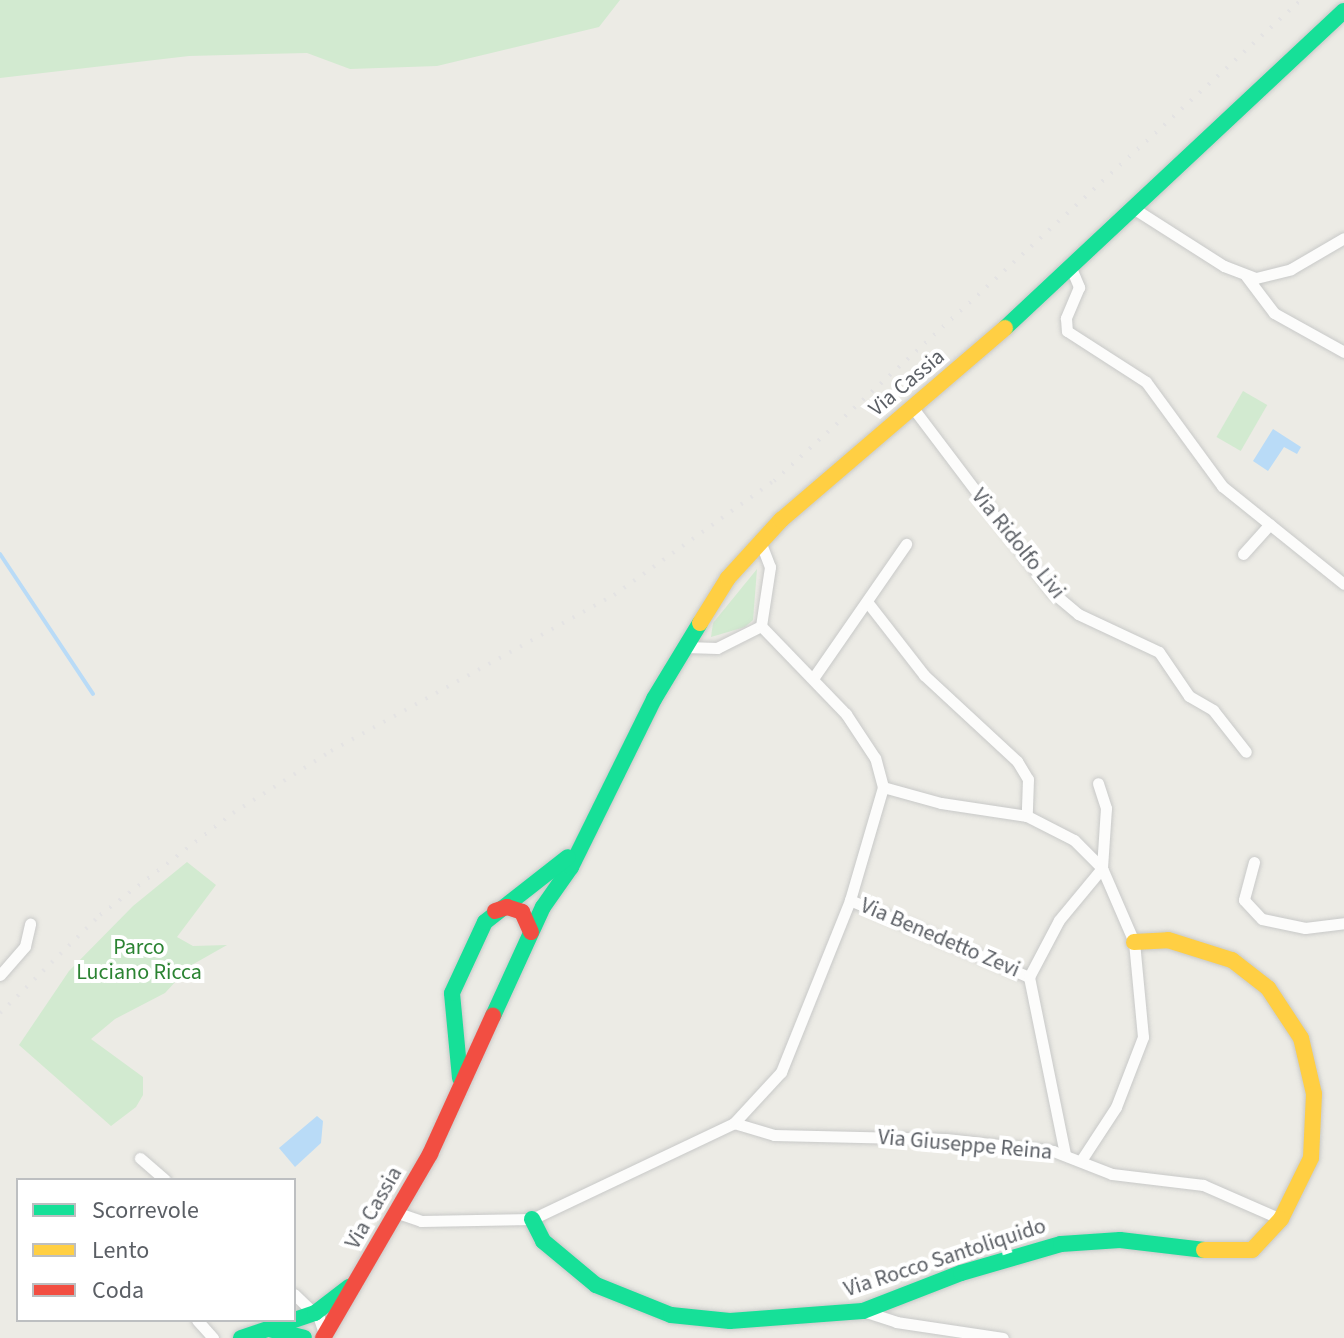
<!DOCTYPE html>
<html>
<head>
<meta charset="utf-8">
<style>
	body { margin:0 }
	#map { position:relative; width:1344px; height:1338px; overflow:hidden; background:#ecebe5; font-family:"Source Sans 3",sans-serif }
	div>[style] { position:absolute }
	.green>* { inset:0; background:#d2ead0; transform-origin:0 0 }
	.water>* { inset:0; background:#b9dbf7 }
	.stream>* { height:4px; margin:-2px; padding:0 2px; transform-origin:2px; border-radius:2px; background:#b9dbf7 }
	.roads { filter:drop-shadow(0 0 2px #c8c9c8) drop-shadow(0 0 2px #c8c9c8) }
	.street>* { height:11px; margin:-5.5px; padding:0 5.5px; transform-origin:5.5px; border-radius:5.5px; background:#fcfcfb }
	.fast>* { height:16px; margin:-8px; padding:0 8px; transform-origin:8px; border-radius:8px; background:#16e098 }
	.slow>* { height:16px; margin:-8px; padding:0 8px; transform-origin:8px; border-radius:8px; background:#ffcf43 }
	.jam>* { height:16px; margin:-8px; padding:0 8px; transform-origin:8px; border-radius:8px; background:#f24e42 }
	.rail>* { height:4px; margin-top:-2px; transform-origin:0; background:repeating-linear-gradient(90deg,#e4e3e3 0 2px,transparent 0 12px) }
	span { translate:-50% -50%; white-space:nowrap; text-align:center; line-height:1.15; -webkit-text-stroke:8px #fff; paint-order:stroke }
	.street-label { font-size:22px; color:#5b5f65 }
	.park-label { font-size:22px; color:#2b8332 }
	.legend { position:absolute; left:16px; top:1178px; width:280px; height:144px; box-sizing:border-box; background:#fff; border:2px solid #bdbfc1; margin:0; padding:10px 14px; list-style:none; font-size:24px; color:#5b5f65 }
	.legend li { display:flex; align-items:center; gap:16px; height:40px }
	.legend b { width:40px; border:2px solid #bdbfc1 }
</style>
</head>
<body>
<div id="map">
	<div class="green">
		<div style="clip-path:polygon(0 0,620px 0,599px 27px,437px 66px,350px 69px,307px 53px,189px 56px,0 78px)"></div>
		<div style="left:1243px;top:391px;width:28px;height:53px;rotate:30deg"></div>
		<div style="clip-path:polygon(757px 569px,753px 620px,745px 627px,711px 637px,713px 623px)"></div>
		<div style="clip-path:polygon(187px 862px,216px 885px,177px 937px,193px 946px,227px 945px,190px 966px,165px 993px,115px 1019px,91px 1039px,143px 1077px,143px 1095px,136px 1107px,111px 1126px,19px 1045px,69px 971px,133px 906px)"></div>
	</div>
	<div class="water">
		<div style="clip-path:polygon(1273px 429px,1301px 447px,1297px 454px,1284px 447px,1268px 471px,1253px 461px)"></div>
		<div style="clip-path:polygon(317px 1116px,323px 1121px,321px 1143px,295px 1167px,279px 1148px)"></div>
	</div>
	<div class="stream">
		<div style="left:0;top:554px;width:168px;rotate:56.4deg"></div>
	</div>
	<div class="roads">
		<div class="street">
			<div style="left:1133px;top:208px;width:108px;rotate:32.5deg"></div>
			<div style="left:1224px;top:266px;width:34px;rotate:21deg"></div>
			<div style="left:1256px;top:278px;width:36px;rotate:-14deg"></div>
			<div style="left:1291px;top:269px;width:61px;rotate:-30.3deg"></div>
			<div style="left:1071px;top:268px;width:21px;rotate:67deg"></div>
			<div style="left:1079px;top:287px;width:34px;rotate:113deg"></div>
			<div style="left:1066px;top:318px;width:13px;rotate:86deg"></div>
			<div style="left:1067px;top:331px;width:94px;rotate:32.8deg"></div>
			<div style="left:1146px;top:382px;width:129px;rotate:53.8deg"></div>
			<div style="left:1222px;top:486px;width:156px;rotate:38.8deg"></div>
			<div style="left:1246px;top:276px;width:46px;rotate:52.9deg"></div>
			<div style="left:1274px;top:313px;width:80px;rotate:29.1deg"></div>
			<div style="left:913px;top:408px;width:231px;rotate:52.9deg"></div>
			<div style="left:1052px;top:592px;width:34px;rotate:40deg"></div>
			<div style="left:1078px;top:614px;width:89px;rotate:25.1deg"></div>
			<div style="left:1159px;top:652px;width:53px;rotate:55.7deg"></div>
			<div style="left:1189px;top:696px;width:28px;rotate:30deg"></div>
			<div style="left:1213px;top:710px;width:53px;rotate:51.8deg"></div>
			<div style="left:1243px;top:554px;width:40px;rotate:-48deg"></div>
			<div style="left:868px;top:603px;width:91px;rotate:52.1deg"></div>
			<div style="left:924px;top:675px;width:127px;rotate:42.8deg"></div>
			<div style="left:1017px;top:761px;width:21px;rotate:59deg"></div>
			<div style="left:1028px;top:779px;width:37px;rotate:92deg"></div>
			<div style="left:685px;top:647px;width:32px;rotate:2deg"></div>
			<div style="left:717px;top:648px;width:49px;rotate:-26.6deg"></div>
			<div style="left:761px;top:626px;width:60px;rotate:-81.3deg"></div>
			<div style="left:770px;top:567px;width:28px;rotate:-111deg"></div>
			<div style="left:814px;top:677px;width:162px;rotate:-55.3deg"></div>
			<div style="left:883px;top:787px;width:60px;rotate:15.4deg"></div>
			<div style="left:941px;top:803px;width:87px;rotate:8.6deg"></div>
			<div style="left:1027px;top:816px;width:53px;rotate:27.1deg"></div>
			<div style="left:1074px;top:840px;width:40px;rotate:45deg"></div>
			<div style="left:1254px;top:862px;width:39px;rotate:105deg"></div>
			<div style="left:1244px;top:900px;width:26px;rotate:47deg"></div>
			<div style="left:1262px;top:919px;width:44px;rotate:11.8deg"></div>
			<div style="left:1305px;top:928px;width:39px;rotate:-7deg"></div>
			<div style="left:850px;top:900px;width:195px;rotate:23.3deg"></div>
			<div style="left:0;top:975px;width:38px;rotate:-49deg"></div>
			<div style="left:25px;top:946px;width:23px;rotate:-77deg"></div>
			<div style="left:734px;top:1123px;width:42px;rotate:16.7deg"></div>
			<div style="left:774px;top:1135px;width:172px;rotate:1.3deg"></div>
			<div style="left:946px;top:1139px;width:108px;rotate:6.4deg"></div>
			<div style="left:1053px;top:1151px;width:63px;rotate:21.3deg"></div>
			<div style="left:1112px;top:1174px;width:92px;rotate:6.9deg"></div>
			<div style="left:1203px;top:1185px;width:85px;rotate:23.6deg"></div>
			<div style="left:1065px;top:1154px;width:181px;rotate:-101.5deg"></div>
			<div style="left:1029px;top:977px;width:64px;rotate:-62.2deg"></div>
			<div style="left:1059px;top:920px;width:67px;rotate:-50.4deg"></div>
			<div style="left:140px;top:1158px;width:33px;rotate:41deg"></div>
			<div style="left:1082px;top:1159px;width:62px;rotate:-56.8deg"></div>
			<div style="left:1116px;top:1107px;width:75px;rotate:-68.9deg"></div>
			<div style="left:1143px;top:1037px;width:95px;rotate:-95.4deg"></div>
			<div style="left:1134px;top:942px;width:81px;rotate:-113.4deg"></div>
			<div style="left:1102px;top:868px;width:60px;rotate:-86.2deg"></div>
			<div style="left:1106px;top:808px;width:26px;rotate:-108deg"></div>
			<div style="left:398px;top:1213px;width:24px;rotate:19deg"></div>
			<div style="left:421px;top:1221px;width:111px;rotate:-1deg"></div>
			<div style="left:532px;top:1219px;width:224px;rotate:-25.4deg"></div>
			<div style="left:734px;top:1123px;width:69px;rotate:-47.3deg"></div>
			<div style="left:781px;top:1072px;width:185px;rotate:-68.1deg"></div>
			<div style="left:850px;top:900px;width:118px;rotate:-73.7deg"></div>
			<div style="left:883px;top:787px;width:30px;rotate:-105deg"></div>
			<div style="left:875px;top:758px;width:53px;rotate:-123.4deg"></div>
			<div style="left:846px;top:714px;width:122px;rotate:-134deg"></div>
			<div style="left:294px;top:1294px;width:35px;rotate:44deg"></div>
			<div style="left:319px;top:1318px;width:19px;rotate:72deg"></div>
			<div style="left:863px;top:1311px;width:35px;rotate:18deg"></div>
			<div style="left:896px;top:1322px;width:108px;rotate:8.5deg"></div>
			<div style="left:197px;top:1320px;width:24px;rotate:48deg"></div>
		</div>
		<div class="fast">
			<div style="left:1005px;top:328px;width:464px;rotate:-43.1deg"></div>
			<div style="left:493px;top:1016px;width:120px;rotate:-65.4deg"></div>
			<div style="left:543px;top:907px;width:49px;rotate:-55deg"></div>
			<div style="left:571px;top:867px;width:187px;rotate:-63.7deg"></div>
			<div style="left:654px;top:699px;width:89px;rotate:-58.8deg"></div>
			<div style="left:460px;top:1078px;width:85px;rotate:-95.4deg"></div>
			<div style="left:452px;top:993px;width:78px;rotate:-65.1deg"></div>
			<div style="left:485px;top:922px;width:105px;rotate:-38.1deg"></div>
			<div style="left:532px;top:1219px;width:25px;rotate:63deg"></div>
			<div style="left:543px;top:1241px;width:69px;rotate:39.7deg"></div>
			<div style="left:596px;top:1285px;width:81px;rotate:21.8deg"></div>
			<div style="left:671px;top:1315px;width:59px;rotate:5.8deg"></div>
			<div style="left:730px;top:1321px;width:133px;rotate:-4.3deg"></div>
			<div style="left:863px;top:1311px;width:105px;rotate:-21.2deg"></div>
			<div style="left:961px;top:1273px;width:104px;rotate:-16.2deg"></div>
			<div style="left:1061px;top:1244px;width:59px;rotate:-3.9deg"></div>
			<div style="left:1120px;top:1240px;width:85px;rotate:6.8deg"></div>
			<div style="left:269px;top:1329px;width:36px;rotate:14deg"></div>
			<div style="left:241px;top:1338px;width:78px;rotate:-18.7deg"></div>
			<div style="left:315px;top:1313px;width:43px;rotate:-37.4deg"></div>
		</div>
		<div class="slow">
			<div style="left:700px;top:623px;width:53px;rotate:-58.1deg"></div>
			<div style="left:728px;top:578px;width:79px;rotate:-47.6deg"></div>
			<div style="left:781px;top:520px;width:295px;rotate:-40.6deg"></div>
			<div style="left:1134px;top:942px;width:34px;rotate:-3deg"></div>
			<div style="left:1168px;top:940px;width:67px;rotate:17.4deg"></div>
			<div style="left:1232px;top:960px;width:46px;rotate:37.9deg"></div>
			<div style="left:1268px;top:988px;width:60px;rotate:56.6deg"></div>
			<div style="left:1301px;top:1038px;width:57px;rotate:76.9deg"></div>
			<div style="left:1314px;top:1094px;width:64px;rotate:92.7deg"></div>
			<div style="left:1311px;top:1158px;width:68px;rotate:116.2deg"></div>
			<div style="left:1281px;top:1219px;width:42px;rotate:133.1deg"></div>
			<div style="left:1252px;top:1250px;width:48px;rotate:180deg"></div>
		</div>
		<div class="jam">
			<div style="left:495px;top:911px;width:13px;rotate:-18deg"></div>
			<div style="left:507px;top:907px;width:16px;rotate:18deg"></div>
			<div style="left:522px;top:912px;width:22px;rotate:66deg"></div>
			<div style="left:323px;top:1338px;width:213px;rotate:-59.8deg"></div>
			<div style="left:430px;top:1154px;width:152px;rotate:-65.5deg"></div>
		</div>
	</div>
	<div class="rail">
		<div style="left:0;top:1013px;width:140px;rotate:-44.4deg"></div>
		<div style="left:100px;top:915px;width:168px;rotate:-37.5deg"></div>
		<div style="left:233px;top:813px;width:116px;rotate:-32.3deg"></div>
		<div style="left:331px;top:751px;width:323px;rotate:-28.9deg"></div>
		<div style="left:614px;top:595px;width:196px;rotate:-35.5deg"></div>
		<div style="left:774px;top:481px;width:714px;rotate:-42.39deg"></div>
	</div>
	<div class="street-label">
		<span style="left:907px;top:383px;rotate:-40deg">Via Cassia</span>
		<span style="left:1018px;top:544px;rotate:51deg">Via Ridolfo Livi</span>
		<span style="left:940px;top:938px;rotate:23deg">Via Benedetto Zevi</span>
		<span style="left:965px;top:1145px;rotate:5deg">Via Giuseppe Reina</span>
		<span style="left:374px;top:1208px;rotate:-60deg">Via Cassia</span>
		<span style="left:945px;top:1258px;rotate:-18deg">Via Rocco Santoliquido</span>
	</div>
	<div class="park-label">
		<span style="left:139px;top:960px">Parco<br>Luciano Ricca</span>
	</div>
	<ul class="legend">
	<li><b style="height:10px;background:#16e098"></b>Scorrevole</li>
	<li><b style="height:10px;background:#ffcf43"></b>Lento</li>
	<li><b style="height:10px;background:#f24e42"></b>Coda</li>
	</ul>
</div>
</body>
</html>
